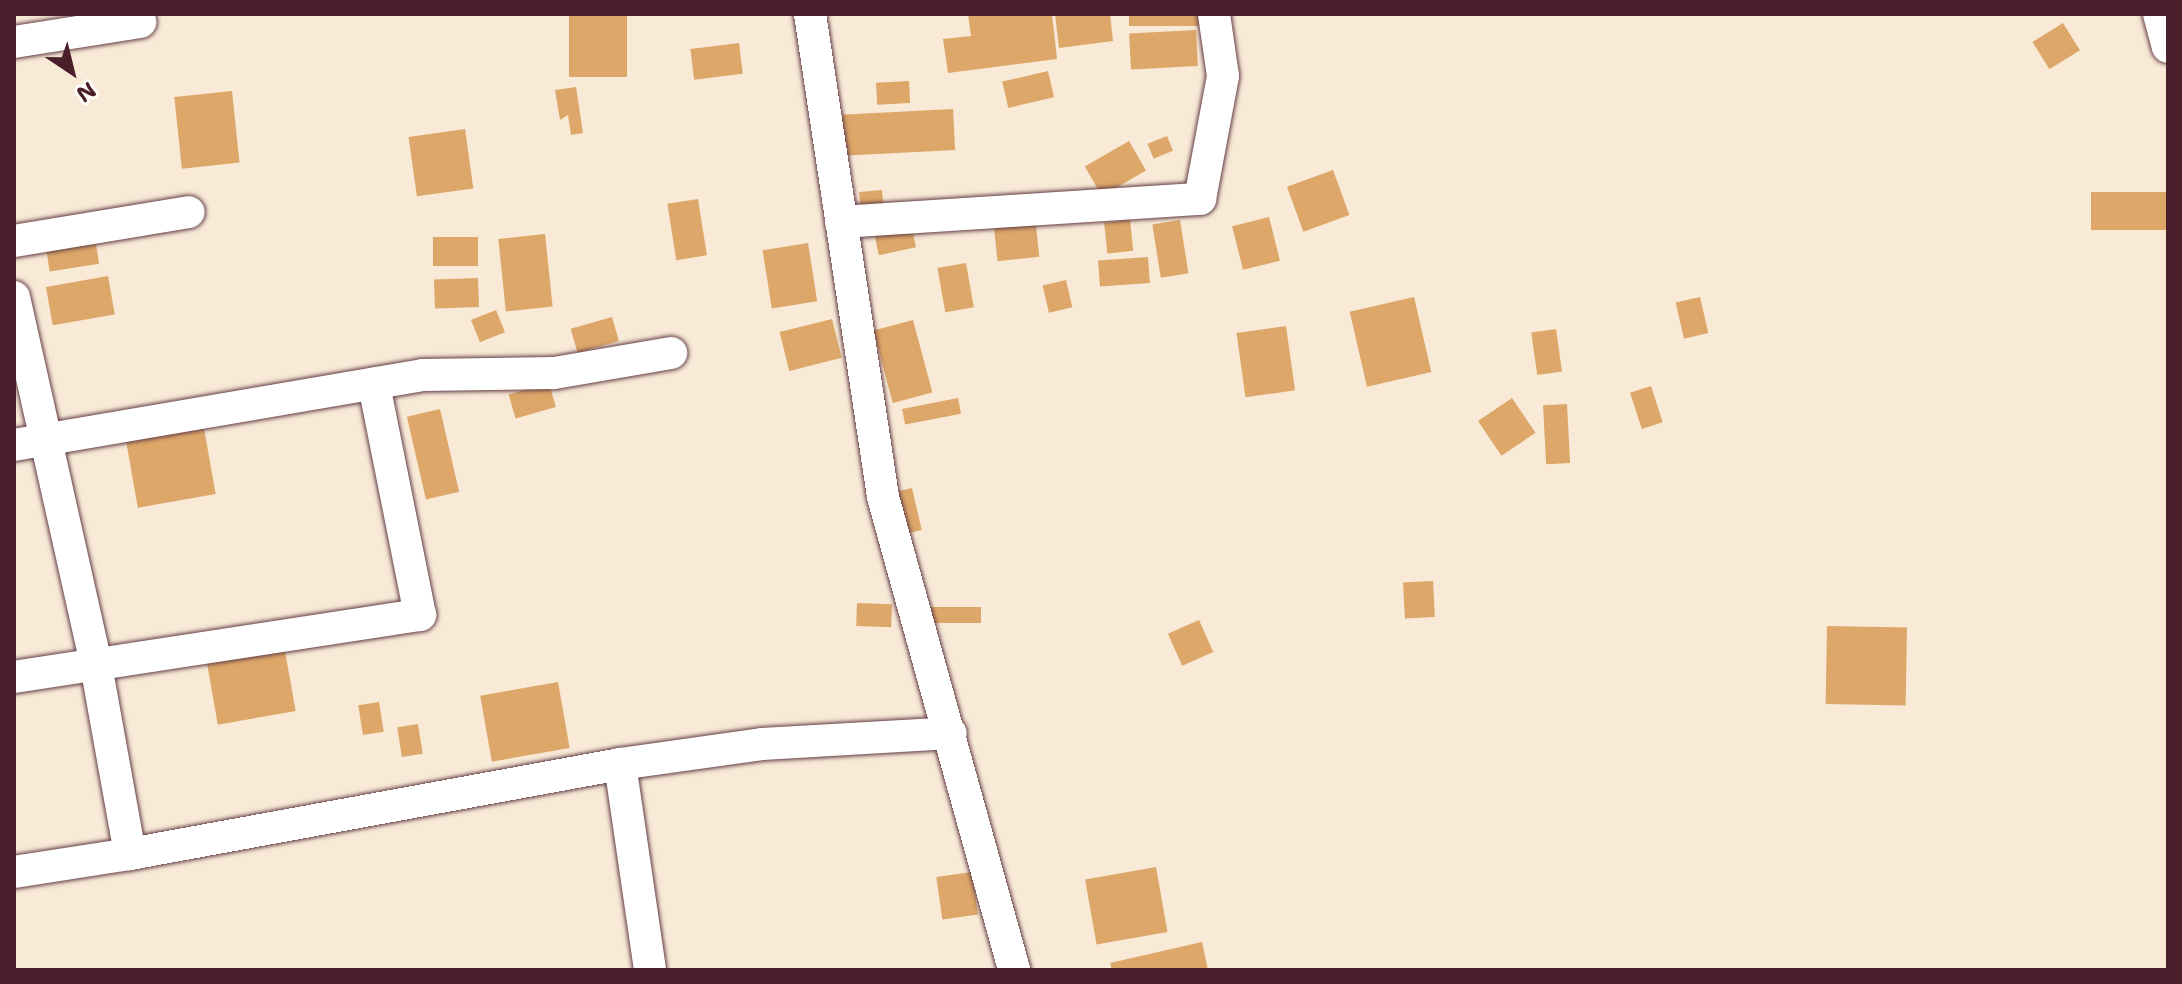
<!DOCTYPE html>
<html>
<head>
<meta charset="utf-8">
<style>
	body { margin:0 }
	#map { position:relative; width:2182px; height:984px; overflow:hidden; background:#f8ead7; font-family:"Shantell Sans",sans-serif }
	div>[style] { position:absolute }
	.building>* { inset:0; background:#dda769; transform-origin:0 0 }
	.roads { filter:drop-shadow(0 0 2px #643d45) drop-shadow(0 0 2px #643d45) }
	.street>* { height:32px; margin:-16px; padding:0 16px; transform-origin:16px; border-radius:16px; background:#fff }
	span { translate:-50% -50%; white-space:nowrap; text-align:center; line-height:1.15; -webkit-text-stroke:7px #fdfcf7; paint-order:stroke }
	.frame { position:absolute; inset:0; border:16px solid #4a1f2b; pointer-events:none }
	.north { position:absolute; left:32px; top:32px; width:80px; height:80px; -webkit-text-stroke:6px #fdfcf7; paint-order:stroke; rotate:145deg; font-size:22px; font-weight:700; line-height:32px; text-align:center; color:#4a1f2b }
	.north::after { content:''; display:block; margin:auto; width:28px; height:36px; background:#4a1f2b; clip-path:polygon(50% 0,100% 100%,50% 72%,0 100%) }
</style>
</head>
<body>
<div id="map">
	<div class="building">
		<div style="left:569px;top:14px;width:58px;height:63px"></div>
		<div style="clip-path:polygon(968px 14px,1052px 14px,1057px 59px,948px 73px,943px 39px,971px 36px)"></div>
		<div style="clip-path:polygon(1055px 14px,1110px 14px,1113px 41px,1059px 48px)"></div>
		<div style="left:1129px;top:14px;width:70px;height:12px"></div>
		<div style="left:2063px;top:23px;width:32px;height:36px;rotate:58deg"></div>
		<div style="left:1196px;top:30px;width:36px;height:67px;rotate:87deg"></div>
		<div style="left:739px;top:43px;width:31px;height:49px;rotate:83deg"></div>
		<div style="left:1048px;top:71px;width:27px;height:47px;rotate:77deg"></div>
		<div style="left:909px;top:81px;width:22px;height:33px;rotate:87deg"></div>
		<div style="clip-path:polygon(576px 87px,583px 133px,571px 135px,568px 115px,560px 120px,555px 90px)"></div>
		<div style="left:232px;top:91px;width:72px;height:58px;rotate:84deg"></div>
		<div style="left:953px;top:109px;width:41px;height:112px;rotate:87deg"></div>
		<div style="left:465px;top:129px;width:60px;height:57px;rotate:82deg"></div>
		<div style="left:1167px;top:136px;width:16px;height:21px;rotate:68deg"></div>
		<div style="left:1129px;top:141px;width:34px;height:51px;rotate:60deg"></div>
		<div style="left:1333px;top:170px;width:48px;height:49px;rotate:70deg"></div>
		<div style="left:882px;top:190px;width:24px;height:23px;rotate:85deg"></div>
		<div style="left:2091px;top:192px;width:77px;height:38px"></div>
		<div style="left:698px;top:199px;width:57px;height:31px;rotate:81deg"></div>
		<div style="left:1035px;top:216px;width:41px;height:42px;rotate:84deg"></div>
		<div style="left:1269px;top:217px;width:45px;height:38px;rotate:76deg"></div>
		<div style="left:910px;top:219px;width:29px;height:38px;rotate:78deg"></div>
		<div style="left:1130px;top:220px;width:31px;height:26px;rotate:84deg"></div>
		<div style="left:1180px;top:220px;width:54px;height:28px;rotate:81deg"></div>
		<div style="left:545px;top:234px;width:73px;height:47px;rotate:84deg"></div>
		<div style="left:478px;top:237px;width:29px;height:45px;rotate:90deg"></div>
		<div style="left:95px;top:238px;width:26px;height:50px;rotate:81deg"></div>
		<div style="left:808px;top:243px;width:59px;height:46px;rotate:81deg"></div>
		<div style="left:1148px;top:257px;width:26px;height:50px;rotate:86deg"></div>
		<div style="left:966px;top:263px;width:45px;height:29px;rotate:80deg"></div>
		<div style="left:108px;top:276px;width:39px;height:63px;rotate:80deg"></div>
		<div style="left:478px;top:278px;width:29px;height:44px;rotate:88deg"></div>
		<div style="left:1066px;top:280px;width:28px;height:24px;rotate:77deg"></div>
		<div style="left:1414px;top:297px;width:77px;height:66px;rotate:77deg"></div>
		<div style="left:1700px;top:297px;width:37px;height:25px;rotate:77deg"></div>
		<div style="left:496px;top:310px;width:24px;height:27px;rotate:68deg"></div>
		<div style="left:612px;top:317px;width:25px;height:43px;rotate:74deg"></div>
		<div style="left:832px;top:319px;width:40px;height:54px;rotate:76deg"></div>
		<div style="left:913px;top:320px;width:75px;height:41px;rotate:75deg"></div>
		<div style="left:1286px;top:326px;width:65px;height:50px;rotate:82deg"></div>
		<div style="left:1556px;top:329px;width:43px;height:25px;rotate:82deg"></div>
		<div style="left:549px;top:383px;width:25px;height:42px;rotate:74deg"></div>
		<div style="left:1651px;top:386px;width:38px;height:22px;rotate:72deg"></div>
		<div style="left:958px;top:398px;width:16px;height:57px;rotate:79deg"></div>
		<div style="left:1512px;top:398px;width:42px;height:41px;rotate:56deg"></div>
		<div style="left:1567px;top:404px;width:59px;height:24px;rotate:87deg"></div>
		<div style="left:440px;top:409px;width:85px;height:34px;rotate:77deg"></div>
		<div style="left:204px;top:428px;width:67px;height:79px;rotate:80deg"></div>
		<div style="left:912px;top:488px;width:43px;height:19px;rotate:77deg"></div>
		<div style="left:1433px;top:581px;width:36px;height:30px;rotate:87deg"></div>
		<div style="left:857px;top:603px;width:35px;height:23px;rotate:2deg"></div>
		<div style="left:929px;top:607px;width:52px;height:16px"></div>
		<div style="left:1199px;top:620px;width:35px;height:34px;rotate:66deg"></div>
		<div style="left:1827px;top:626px;width:80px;height:78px;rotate:1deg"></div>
		<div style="left:284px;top:645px;width:67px;height:79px;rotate:80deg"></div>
		<div style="left:558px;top:682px;width:67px;height:79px;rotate:80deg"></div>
		<div style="left:379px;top:702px;width:30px;height:21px;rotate:81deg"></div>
		<div style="left:418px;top:724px;width:30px;height:21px;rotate:81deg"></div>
		<div style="left:1156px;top:867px;width:66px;height:72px;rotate:80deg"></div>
		<div style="left:972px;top:872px;width:43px;height:36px;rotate:82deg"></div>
		<div style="clip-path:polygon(1202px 942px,1208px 970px,1112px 970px,1110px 963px)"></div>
	</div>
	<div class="roads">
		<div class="street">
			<div style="left:810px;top:14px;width:488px;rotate:81.4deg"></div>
			<div style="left:883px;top:497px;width:491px;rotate:74.5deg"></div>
			<div style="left:2159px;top:14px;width:34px;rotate:75deg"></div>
			<div style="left:14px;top:42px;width:128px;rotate:-9deg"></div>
			<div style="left:841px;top:222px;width:360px;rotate:-3.7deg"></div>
			<div style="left:1200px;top:199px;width:125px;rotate:-79.4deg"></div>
			<div style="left:1223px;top:76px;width:63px;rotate:-98.3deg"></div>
			<div style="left:14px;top:241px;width:177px;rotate:-9.4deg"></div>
			<div style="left:14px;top:297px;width:377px;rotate:77.4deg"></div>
			<div style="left:96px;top:665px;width:192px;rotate:79.8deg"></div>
			<div style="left:130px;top:854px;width:117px;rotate:171.2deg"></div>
			<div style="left:14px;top:445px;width:415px;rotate:-9.7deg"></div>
			<div style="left:423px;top:375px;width:131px;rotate:-0.9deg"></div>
			<div style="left:554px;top:373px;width:119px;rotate:-9.7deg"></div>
			<div style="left:14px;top:677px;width:411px;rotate:-8.7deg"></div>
			<div style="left:420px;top:615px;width:236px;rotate:-101.3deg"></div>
			<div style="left:620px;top:764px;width:208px;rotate:81.7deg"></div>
			<div style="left:130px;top:854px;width:498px;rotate:-10.4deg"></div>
			<div style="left:620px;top:764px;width:143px;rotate:-8deg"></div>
			<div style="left:762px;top:744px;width:189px;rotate:-3.3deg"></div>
		</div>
	</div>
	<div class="frame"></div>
	<div class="north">N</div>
</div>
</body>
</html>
